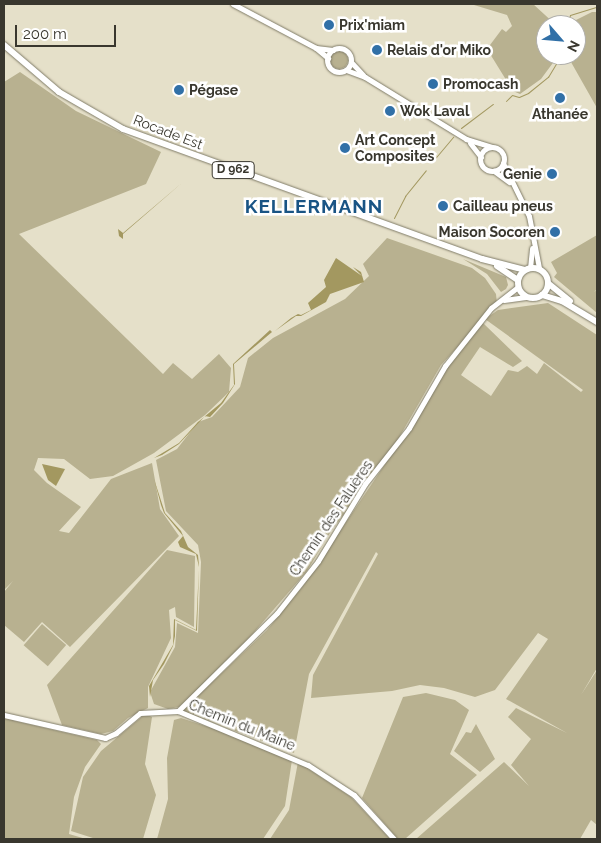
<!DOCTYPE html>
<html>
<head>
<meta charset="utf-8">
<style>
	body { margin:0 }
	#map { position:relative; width:601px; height:843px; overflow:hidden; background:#e5e0c9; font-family:Raleway,sans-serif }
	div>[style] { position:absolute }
	.green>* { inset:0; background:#b8b190; transform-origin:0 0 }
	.round { border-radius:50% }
	.water>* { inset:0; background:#a39860 }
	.stream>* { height:1px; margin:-0.5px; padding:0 0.5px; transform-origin:0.5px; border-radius:0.5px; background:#a39860 }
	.roads { filter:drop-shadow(0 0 1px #807c68) drop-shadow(0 0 1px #807c68) }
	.minor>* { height:5px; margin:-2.5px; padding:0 2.5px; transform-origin:2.5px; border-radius:2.5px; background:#fff }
	.minor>.ring { margin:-2.5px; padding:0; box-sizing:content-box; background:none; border:5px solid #fff; border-radius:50% }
	.major>* { height:6px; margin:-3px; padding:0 3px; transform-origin:3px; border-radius:3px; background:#fff }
	.major>.ring { margin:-3px; padding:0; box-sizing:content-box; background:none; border:6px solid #fff; border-radius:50% }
	.dots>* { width:14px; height:14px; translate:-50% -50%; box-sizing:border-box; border:2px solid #fff; border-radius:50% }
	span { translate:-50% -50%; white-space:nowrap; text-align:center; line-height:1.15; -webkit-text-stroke:5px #fff; paint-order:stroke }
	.shield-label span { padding:1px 4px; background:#fff; border:1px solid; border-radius:4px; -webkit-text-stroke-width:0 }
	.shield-label { font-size:12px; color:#39372e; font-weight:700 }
	.poi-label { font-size:14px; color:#39372e; font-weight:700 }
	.left { translate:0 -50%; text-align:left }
	.right { translate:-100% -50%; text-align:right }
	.street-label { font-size:14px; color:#39372e }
	.district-label { font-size:19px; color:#195484; font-weight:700; letter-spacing:1px }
	.frame { position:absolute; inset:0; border:5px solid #39372e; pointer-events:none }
	.north { position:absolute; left:536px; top:15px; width:50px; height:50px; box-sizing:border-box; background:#fff; border:1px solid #b0afab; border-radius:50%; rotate:117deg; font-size:14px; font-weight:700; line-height:20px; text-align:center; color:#39372e }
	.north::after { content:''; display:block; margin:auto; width:18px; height:22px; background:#3170a7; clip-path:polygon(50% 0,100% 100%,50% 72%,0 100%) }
	.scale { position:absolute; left:15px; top:25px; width:101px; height:22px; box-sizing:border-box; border:2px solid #39372e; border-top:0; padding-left:6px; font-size:15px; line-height:18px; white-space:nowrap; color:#39372e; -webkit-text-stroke:4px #fff; paint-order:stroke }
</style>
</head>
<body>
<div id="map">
	<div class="green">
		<div style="clip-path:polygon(533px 4px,556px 25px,546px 25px,546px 55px,558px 56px,541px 79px,520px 94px,513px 91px,487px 49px,502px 29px,506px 32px,512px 26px,507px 15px,474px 5px)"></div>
		<div style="clip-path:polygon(592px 12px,597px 12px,597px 108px,567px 55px,576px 55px,574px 21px)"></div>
		<div class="round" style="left:330px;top:51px;width:18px;height:18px"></div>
		<div style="clip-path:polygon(20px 72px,76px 111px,161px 152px,146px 184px,19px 234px,163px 374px,173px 363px,192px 379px,219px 354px,231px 368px,229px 392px,205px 415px,154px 453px,113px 476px,90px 479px,64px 459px,38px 458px,34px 470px,47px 483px,81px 507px,59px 531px,69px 533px,111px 479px,152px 463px,160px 509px,179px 536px,70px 647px,42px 622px,24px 642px,4px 625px,4px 592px,13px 581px,4px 590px,4px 82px)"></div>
		<div style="clip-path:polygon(597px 235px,597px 289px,594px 292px,597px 290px,597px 313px,554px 277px,557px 273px,551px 262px)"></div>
		<div style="clip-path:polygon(387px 238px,472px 268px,485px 278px,496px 294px,497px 304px,441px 365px,393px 448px,330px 533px,307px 571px,236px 653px,179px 707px,168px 709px,154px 704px,150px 692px,175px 647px,177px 623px,198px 633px,201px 562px,198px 545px,166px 511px,156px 460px,177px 449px,198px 422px,212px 417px,240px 387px,248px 358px,273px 338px,345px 299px,369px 276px,363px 264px)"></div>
		<div style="clip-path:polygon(463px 259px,506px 277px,508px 285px,506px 289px,501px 292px,487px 274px)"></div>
		<div style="clip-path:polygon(548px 303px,597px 335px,597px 668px,581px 695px,597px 670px,597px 825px,591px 820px,580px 839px,416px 839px,504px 762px,529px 786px,511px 765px,531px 739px,508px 717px,516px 708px,567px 733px,506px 699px,548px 639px,538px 633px,495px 690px,475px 697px,444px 688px,420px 685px,392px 691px,311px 698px,313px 675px,378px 554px,376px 552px,309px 674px,294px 753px,182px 711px,267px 630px,303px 586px,431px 396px,443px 373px,483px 323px,522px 361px,513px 367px,480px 347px,461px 375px,491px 396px,508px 370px,518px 372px,527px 366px,537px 374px,544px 363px,581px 392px,583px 390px,485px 319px,498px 310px)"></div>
		<div style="clip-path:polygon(167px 550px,195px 556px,194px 627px,176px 617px,175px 607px,169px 610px,171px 638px,148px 687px,148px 708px,128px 718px,113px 731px,101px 734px,62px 725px,47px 685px)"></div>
		<div style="left:42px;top:624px;width:32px;height:28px;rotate:41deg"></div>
		<div style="clip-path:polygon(426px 693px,455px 700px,469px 710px,450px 754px,477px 775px,405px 839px,398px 839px,362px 798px,403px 697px)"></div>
		<div style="clip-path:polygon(145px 714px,152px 717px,145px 764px,156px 795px,143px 839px,96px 839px,71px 831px,83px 777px,101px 751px)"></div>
		<div style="clip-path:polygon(4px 715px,15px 721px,97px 740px,101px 744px,85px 767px,74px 797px,69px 834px,86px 839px,4px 839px)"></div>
		<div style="clip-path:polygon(181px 718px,273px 748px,292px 760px,285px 806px,263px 839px,157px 839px,168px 799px,167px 758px,174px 720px)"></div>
		<div style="clip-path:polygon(476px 724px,495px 759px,480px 772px,454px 751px,466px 732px,471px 733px)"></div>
		<div style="clip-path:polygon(298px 762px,351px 797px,390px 839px,270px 839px,289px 810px)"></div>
	</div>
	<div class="water">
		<div style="clip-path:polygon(217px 171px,183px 182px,123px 234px,123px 239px,119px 236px,118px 229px,123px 233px,183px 182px)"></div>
		<div style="clip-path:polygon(379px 236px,353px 267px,361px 272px,364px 282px,330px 294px,326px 302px,301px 316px,296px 316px,275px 331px,291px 318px,298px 314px,301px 315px,311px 310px,308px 303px,326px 287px,324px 280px,336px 258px,362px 276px,353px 267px)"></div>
		<div style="clip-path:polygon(270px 330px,272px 332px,234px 364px,235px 384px,223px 403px,210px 417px,205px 416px,179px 444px,162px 455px,154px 458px,155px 482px,165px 513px,181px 531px,188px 547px,198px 555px,199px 566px,197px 631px,175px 620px,175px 636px,173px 646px,164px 664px,153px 680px,150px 697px,149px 686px,173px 645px,174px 619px,196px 630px,199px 567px,196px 554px,180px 547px,178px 542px,183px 536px,164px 513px,161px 505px,155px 483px,154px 458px,179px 443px,198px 422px,221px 403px,234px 385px,233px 364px)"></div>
		<div style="clip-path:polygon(42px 464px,65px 469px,56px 486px,48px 480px)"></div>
	</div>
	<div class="stream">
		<div style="left:568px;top:25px;width:10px;rotate:-79deg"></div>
		<div style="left:570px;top:15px;width:28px;rotate:-17deg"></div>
		<div style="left:506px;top:101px;width:8px;rotate:-45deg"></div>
		<div style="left:512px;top:95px;width:7px;rotate:16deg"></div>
		<div style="left:519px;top:97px;width:10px;rotate:-24deg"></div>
		<div style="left:528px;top:93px;width:26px;rotate:-39deg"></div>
		<div style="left:548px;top:77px;width:26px;rotate:-59deg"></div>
		<div style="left:461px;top:128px;width:40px;rotate:-37deg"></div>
		<div style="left:432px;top:162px;width:33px;rotate:-50deg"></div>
		<div style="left:394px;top:218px;width:25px;rotate:-63deg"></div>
		<div style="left:405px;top:196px;width:33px;rotate:-51deg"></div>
	</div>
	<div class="roads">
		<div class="minor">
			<div style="left:233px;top:4px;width:94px;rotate:27.9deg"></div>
			<div style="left:316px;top:48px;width:16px;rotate:40deg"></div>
			<div style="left:316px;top:48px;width:17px;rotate:7deg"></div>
			<div class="ring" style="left:327px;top:48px;width:19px;height:19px"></div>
			<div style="left:351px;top:62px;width:18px;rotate:47deg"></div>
			<div style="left:346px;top:70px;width:20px;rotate:20deg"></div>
			<div style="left:365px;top:77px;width:119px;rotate:31.5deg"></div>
			<div style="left:466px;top:139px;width:27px;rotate:17deg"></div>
			<div style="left:470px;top:143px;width:18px;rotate:52deg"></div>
			<div class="ring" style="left:480px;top:147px;width:19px;height:19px"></div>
			<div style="left:503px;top:163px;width:59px;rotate:63.9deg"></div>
			<div style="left:529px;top:216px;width:53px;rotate:79.1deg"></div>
			<div style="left:494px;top:171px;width:19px;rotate:36deg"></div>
			<div style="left:530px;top:268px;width:20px;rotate:-84deg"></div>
			<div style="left:504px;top:300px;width:22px;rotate:-8deg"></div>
			<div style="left:178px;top:711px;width:139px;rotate:-44.7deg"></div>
			<div style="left:277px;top:613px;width:66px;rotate:-51.7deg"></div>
			<div style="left:318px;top:561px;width:90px;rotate:-58.6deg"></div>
			<div style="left:365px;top:484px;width:71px;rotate:-51.8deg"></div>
			<div style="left:409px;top:428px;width:72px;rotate:-59.9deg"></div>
			<div style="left:445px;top:366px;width:74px;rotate:-51.6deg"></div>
			<div style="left:491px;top:308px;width:34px;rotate:-38deg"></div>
			<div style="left:4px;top:715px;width:104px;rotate:12.8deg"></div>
			<div style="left:105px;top:738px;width:12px;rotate:-24deg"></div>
			<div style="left:116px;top:733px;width:31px;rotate:-40deg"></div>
			<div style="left:140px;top:713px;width:38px;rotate:-3deg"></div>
			<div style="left:178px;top:711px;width:141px;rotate:22.6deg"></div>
			<div style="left:308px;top:765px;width:55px;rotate:33.1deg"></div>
			<div style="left:354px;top:795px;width:59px;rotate:47.7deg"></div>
		</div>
		<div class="major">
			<div style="left:4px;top:45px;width:72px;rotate:40.5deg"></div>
			<div style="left:59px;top:92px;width:74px;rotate:30deg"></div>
			<div style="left:123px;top:129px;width:382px;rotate:19.9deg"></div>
			<div style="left:482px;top:259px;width:44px;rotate:14.3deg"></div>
			<div style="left:497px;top:266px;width:25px;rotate:34deg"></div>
			<div class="ring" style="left:518px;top:268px;width:24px;height:24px"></div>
			<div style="left:549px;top:284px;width:27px;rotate:39deg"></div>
			<div style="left:542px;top:295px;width:21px;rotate:17deg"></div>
			<div style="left:562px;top:301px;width:41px;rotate:31deg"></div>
		</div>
	</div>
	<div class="dots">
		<div style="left:329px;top:25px;background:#3170a7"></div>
		<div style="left:377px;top:50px;background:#3170a7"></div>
		<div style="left:433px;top:84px;background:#3170a7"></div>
		<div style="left:179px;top:90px;background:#3170a7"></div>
		<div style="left:560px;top:98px;background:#3170a7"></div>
		<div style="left:390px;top:111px;background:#3170a7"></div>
		<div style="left:345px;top:148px;background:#3170a7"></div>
		<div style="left:552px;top:174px;background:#3170a7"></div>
		<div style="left:443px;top:206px;background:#3170a7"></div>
		<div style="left:555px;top:232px;background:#3170a7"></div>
	</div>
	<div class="shield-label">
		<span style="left:233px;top:170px">D 962</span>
	</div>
	<div class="poi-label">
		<span class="left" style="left:339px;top:25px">Prix'miam</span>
		<span class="left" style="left:387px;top:50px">Relais d'or Miko</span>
		<span class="left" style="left:443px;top:84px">Promocash</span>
		<span class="left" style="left:189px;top:90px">Pégase</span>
		<span class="left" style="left:400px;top:111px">Wok Laval</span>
		<span style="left:560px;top:114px">Athanée</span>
		<span class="left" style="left:355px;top:148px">Art Concept<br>Composites</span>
		<span class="right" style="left:542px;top:174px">Genie</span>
		<span class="left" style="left:453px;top:206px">Cailleau pneus</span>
		<span class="right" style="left:545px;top:232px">Maison Socoren</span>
	</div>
	<div class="street-label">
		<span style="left:168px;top:132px;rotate:21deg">Rocade Est</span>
		<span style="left:331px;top:518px;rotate:-56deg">Chemin des Faluères</span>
		<span style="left:242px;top:725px;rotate:22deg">Chemin du Maine</span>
	</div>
	<div class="district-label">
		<span style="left:314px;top:207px">KELLERMANN</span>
	</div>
	<div class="frame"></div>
	<div class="north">N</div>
	<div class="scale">200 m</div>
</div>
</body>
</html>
